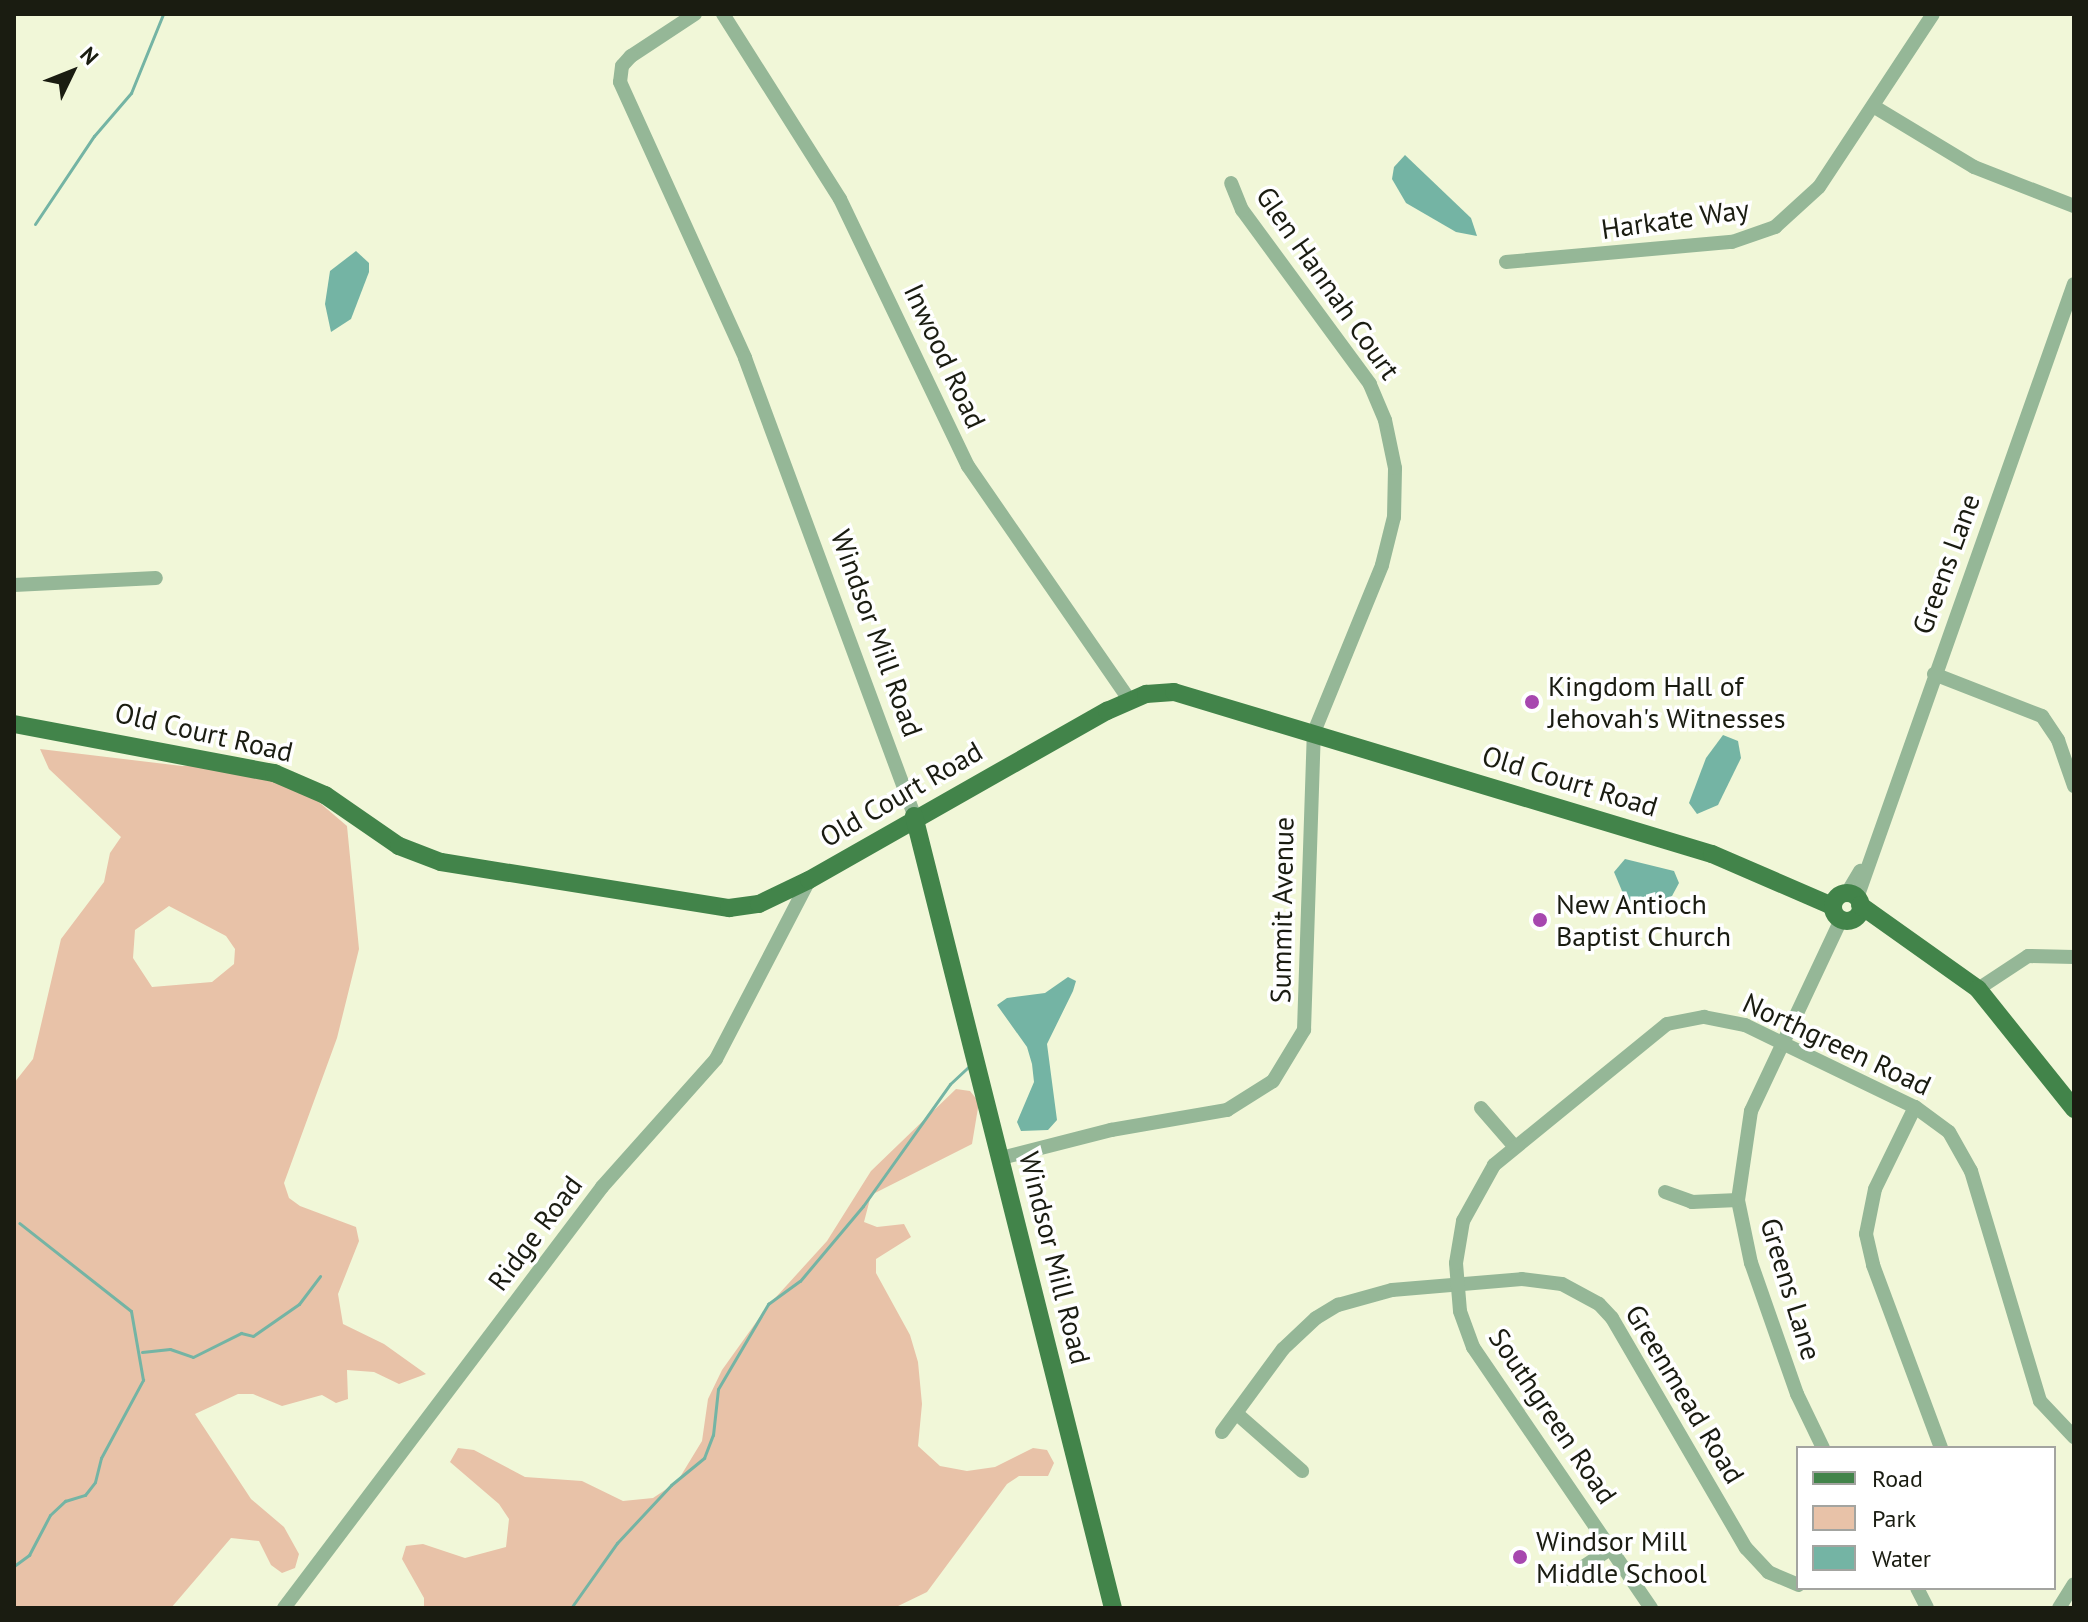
<!DOCTYPE html>
<html>
<head>
<meta charset="utf-8">
<style>
	body { margin:0 }
	#map { position:relative; width:2088px; height:1622px; overflow:hidden; background:#f1f7d8; font-family:"PT Sans",sans-serif }
	div>[style] { position:absolute }
	.green>* { inset:0; background:#e8c2a8 }
	.water>* { inset:0; background:#74b4a4 }
	.stream>* { height:3px; margin:-1.5px; padding:0 1.5px; transform-origin:1.5px; border-radius:1.5px; background:#74b4a4 }
	.minor>* { height:14px; margin:-7px; padding:0 7px; transform-origin:7px; border-radius:7px; background:#95b797 }
	.major>* { height:18px; margin:-9px; padding:0 9px; transform-origin:9px; border-radius:9px; background:#42844a }
	.major>.ring { margin:-9px; padding:0; box-sizing:content-box; background:none; border:18px solid #42844a; border-radius:50% }
	.dots>* { width:22px; height:22px; translate:-50% -50%; box-sizing:border-box; border:4px solid #fff; border-radius:50% }
	span { translate:-50% -50%; white-space:nowrap; text-align:center; line-height:1.15; -webkit-text-stroke:7px #fff; paint-order:stroke }
	.street-label { font-size:28px; color:#1a1c11 }
	.poi-label { font-size:28px; color:#1a1c11 }
	.left { translate:0 -50%; text-align:left }
	.frame { position:absolute; inset:0; border:16px solid #1a1c11; pointer-events:none }
	.legend { position:absolute; left:1796px; top:1446px; width:260px; height:144px; box-sizing:border-box; background:#fff; border:2px solid #a3a4a0; margin:0; padding:10px 14px; list-style:none; font-size:24px; color:#1a1c11 }
	.legend li { display:flex; align-items:center; gap:16px; height:40px }
	.legend b { width:40px; border:2px solid #a3a4a0 }
	.north { position:absolute; left:32px; top:32px; width:80px; height:80px; -webkit-text-stroke:6px #fff; paint-order:stroke; rotate:47deg; font-size:22px; font-weight:700; line-height:32px; text-align:center; color:#1a1c11 }
	.north::after { content:''; display:block; margin:auto; width:28px; height:36px; background:#1a1c11; clip-path:polygon(50% 0,100% 100%,50% 72%,0 100%) }
</style>
</head>
<body>
<div id="map">
	<div class="green">
		<div style="clip-path:polygon(evenodd,40px 749px,182px 766px,230px 763px,313px 797px,347px 826px,359px 949px,337px 1038px,284px 1183px,289px 1198px,300px 1206px,356px 1227px,359px 1241px,338px 1294px,343px 1324px,384px 1344px,426px 1374px,399px 1384px,374px 1372px,347px 1370px,348px 1399px,336px 1403px,322px 1395px,282px 1406px,253px 1394px,238px 1394px,195px 1414px,251px 1499px,284px 1527px,299px 1554px,295px 1568px,282px 1573px,271px 1565px,259px 1541px,231px 1538px,171px 1608px,14px 1608px,14px 1083px,33px 1059px,61px 939px,104px 882px,110px 853px,121px 837px,49px 769px,40px 749px,169px 906px,226px 936px,235px 949px,234px 964px,212px 982px,152px 987px,133px 958px,135px 930px,169px 906px)"></div>
		<div style="clip-path:polygon(956px 1089px,970px 1091px,979px 1102px,972px 1144px,871px 1195px,864px 1222px,877px 1227px,904px 1224px,911px 1237px,876px 1259px,876px 1273px,910px 1335px,918px 1362px,922px 1404px,918px 1446px,940px 1466px,967px 1471px,995px 1467px,1033px 1448px,1047px 1450px,1054px 1463px,1048px 1476px,1019px 1476px,1007px 1484px,927px 1592px,894px 1608px,424px 1608px,424px 1598px,402px 1559px,406px 1546px,423px 1544px,465px 1558px,506px 1547px,509px 1519px,499px 1504px,450px 1462px,458px 1448px,474px 1450px,525px 1477px,582px 1481px,623px 1501px,653px 1498px,677px 1482px,702px 1441px,708px 1399px,722px 1370px,767px 1307px,827px 1241px,871px 1171px)"></div>
	</div>
	<div class="water">
		<div style="clip-path:polygon(1405px 155px,1471px 218px,1477px 236px,1456px 232px,1406px 203px,1392px 179px,1394px 167px)"></div>
		<div style="clip-path:polygon(356px 251px,369px 263px,369px 272px,351px 319px,331px 332px,325px 304px,330px 271px)"></div>
		<div style="clip-path:polygon(1723px 735px,1738px 741px,1741px 758px,1718px 805px,1697px 814px,1689px 803px,1706px 758px)"></div>
		<div style="clip-path:polygon(1625px 859px,1674px 871px,1679px 883px,1672px 896px,1641px 916px,1630px 910px,1614px 872px)"></div>
		<div style="clip-path:polygon(1068px 977px,1076px 981px,1073px 991px,1047px 1044px,1057px 1120px,1048px 1130px,1021px 1131px,1017px 1122px,1034px 1082px,1032px 1064px,1027px 1047px,997px 1005px,1007px 998px,1045px 993px)"></div>
	</div>
	<div class="stream">
		<div style="left:35px;top:224px;width:106px;rotate:-56.2deg"></div>
		<div style="left:94px;top:136px;width:57px;rotate:-49.3deg"></div>
		<div style="left:131px;top:93px;width:85px;rotate:-67.9deg"></div>
		<div style="left:142px;top:1352px;width:28px;rotate:-6deg"></div>
		<div style="left:170px;top:1349px;width:24px;rotate:19deg"></div>
		<div style="left:193px;top:1357px;width:54px;rotate:-26.6deg"></div>
		<div style="left:241px;top:1333px;width:12px;rotate:14deg"></div>
		<div style="left:253px;top:1336px;width:56px;rotate:-34.8deg"></div>
		<div style="left:299px;top:1304px;width:35px;rotate:-53deg"></div>
		<div style="left:14px;top:1566px;width:19px;rotate:-36deg"></div>
		<div style="left:29px;top:1555px;width:45px;rotate:-62.3deg"></div>
		<div style="left:50px;top:1515px;width:21px;rotate:-43deg"></div>
		<div style="left:65px;top:1501px;width:21px;rotate:-17deg"></div>
		<div style="left:85px;top:1495px;width:16px;rotate:-52deg"></div>
		<div style="left:95px;top:1482px;width:25px;rotate:-76deg"></div>
		<div style="left:101px;top:1458px;width:89px;rotate:-61.7deg"></div>
		<div style="left:143px;top:1380px;width:70px;rotate:-99.9deg"></div>
		<div style="left:131px;top:1311px;width:142px;rotate:-141.8deg"></div>
		<div style="left:571px;top:1608px;width:80px;rotate:-54.7deg"></div>
		<div style="left:617px;top:1543px;width:79px;rotate:-47deg"></div>
		<div style="left:671px;top:1485px;width:43px;rotate:-39.3deg"></div>
		<div style="left:704px;top:1458px;width:25px;rotate:-69deg"></div>
		<div style="left:713px;top:1435px;width:46px;rotate:-83.8deg"></div>
		<div style="left:718px;top:1389px;width:99px;rotate:-59.5deg"></div>
		<div style="left:768px;top:1304px;width:39px;rotate:-36deg"></div>
		<div style="left:800px;top:1281px;width:98px;rotate:-50deg"></div>
		<div style="left:863px;top:1206px;width:150px;rotate:-54.5deg"></div>
		<div style="left:950px;top:1084px;width:26px;rotate:-43deg"></div>
	</div>
	<div class="minor">
		<div style="left:695px;top:14px;width:77px;rotate:146.7deg"></div>
		<div style="left:631px;top:56px;width:13px;rotate:132deg"></div>
		<div style="left:622px;top:66px;width:16px;rotate:97deg"></div>
		<div style="left:620px;top:82px;width:303px;rotate:65.6deg"></div>
		<div style="left:745px;top:358px;width:488px;rotate:69.7deg"></div>
		<div style="left:723px;top:14px;width:219px;rotate:57.7deg"></div>
		<div style="left:840px;top:199px;width:296px;rotate:64.4deg"></div>
		<div style="left:968px;top:466px;width:285px;rotate:55.4deg"></div>
		<div style="left:1873px;top:106px;width:118px;rotate:31.1deg"></div>
		<div style="left:1974px;top:167px;width:107px;rotate:21.3deg"></div>
		<div style="left:1506px;top:262px;width:227px;rotate:-5.1deg"></div>
		<div style="left:1732px;top:242px;width:46px;rotate:-19.2deg"></div>
		<div style="left:1775px;top:227px;width:59px;rotate:-42.3deg"></div>
		<div style="left:1819px;top:187px;width:207px;rotate:-56.6deg"></div>
		<div style="left:14px;top:585px;width:142px;rotate:-2.8deg"></div>
		<div style="left:1934px;top:674px;width:116px;rotate:21.3deg"></div>
		<div style="left:2042px;top:716px;width:29px;rotate:56deg"></div>
		<div style="left:2058px;top:740px;width:49px;rotate:70.8deg"></div>
		<div style="left:1847px;top:893px;width:26px;rotate:-59deg"></div>
		<div style="left:1857px;top:898px;width:651px;rotate:-70.54deg"></div>
		<div style="left:1978px;top:989px;width:60px;rotate:-33.4deg"></div>
		<div style="left:2028px;top:956px;width:46px;rotate:1.2deg"></div>
		<div style="left:1915px;top:1107px;width:91px;rotate:116deg"></div>
		<div style="left:1875px;top:1189px;width:46px;rotate:101.3deg"></div>
		<div style="left:1866px;top:1234px;width:32px;rotate:77deg"></div>
		<div style="left:1873px;top:1265px;width:195px;rotate:69.6deg"></div>
		<div style="left:1481px;top:1108px;width:50px;rotate:49deg"></div>
		<div style="left:1001px;top:1158px;width:114px;rotate:-14.3deg"></div>
		<div style="left:1111px;top:1130px;width:118px;rotate:-9.8deg"></div>
		<div style="left:1227px;top:1110px;width:54px;rotate:-32.2deg"></div>
		<div style="left:1273px;top:1081px;width:60px;rotate:-58.7deg"></div>
		<div style="left:1304px;top:1030px;width:298px;rotate:-88.1deg"></div>
		<div style="left:1314px;top:732px;width:180px;rotate:-67.8deg"></div>
		<div style="left:1382px;top:565px;width:49px;rotate:-76deg"></div>
		<div style="left:1394px;top:517px;width:49px;rotate:-88.8deg"></div>
		<div style="left:1395px;top:468px;width:49px;rotate:-101.8deg"></div>
		<div style="left:1385px;top:420px;width:39px;rotate:-113deg"></div>
		<div style="left:1370px;top:384px;width:216px;rotate:-126.3deg"></div>
		<div style="left:1242px;top:210px;width:29px;rotate:-112deg"></div>
		<div style="left:1665px;top:1192px;width:29px;rotate:20deg"></div>
		<div style="left:1692px;top:1202px;width:46px;rotate:-2.5deg"></div>
		<div style="left:1236px;top:1413px;width:88px;rotate:41.3deg"></div>
		<div style="left:1222px;top:1432px;width:103px;rotate:-53.7deg"></div>
		<div style="left:1283px;top:1349px;width:45px;rotate:-43.2deg"></div>
		<div style="left:1316px;top:1318px;width:26px;rotate:-31deg"></div>
		<div style="left:1338px;top:1305px;width:56px;rotate:-15.5deg"></div>
		<div style="left:1392px;top:1290px;width:130px;rotate:-4.8deg"></div>
		<div style="left:1522px;top:1279px;width:40px;rotate:7.1deg"></div>
		<div style="left:1562px;top:1284px;width:42px;rotate:28.4deg"></div>
		<div style="left:1599px;top:1304px;width:19px;rotate:47deg"></div>
		<div style="left:1612px;top:1318px;width:266px;rotate:59.8deg"></div>
		<div style="left:1746px;top:1548px;width:33px;rotate:47deg"></div>
		<div style="left:1768px;top:1572px;width:33px;rotate:23deg"></div>
		<div style="left:1823px;top:1448px;width:60px;rotate:-115.7deg"></div>
		<div style="left:1797px;top:1394px;width:139px;rotate:-109.3deg"></div>
		<div style="left:1751px;top:1263px;width:64px;rotate:-101.7deg"></div>
		<div style="left:1738px;top:1200px;width:90px;rotate:-81.7deg"></div>
		<div style="left:1751px;top:1111px;width:211px;rotate:-64.8deg"></div>
		<div style="left:1565px;top:1579px;width:54px;rotate:-33.7deg"></div>
		<div style="left:1917px;top:1588px;width:22px;rotate:63deg"></div>
		<div style="left:284px;top:1608px;width:528px;rotate:-52.93deg"></div>
		<div style="left:602px;top:1187px;width:171px;rotate:-48.3deg"></div>
		<div style="left:716px;top:1059px;width:202px;rotate:-62.5deg"></div>
		<div style="left:1651px;top:1608px;width:316px;rotate:-124.3deg"></div>
		<div style="left:1473px;top:1347px;width:38px;rotate:-110deg"></div>
		<div style="left:1460px;top:1311px;width:48px;rotate:-94.8deg"></div>
		<div style="left:1456px;top:1263px;width:43px;rotate:-80.5deg"></div>
		<div style="left:1463px;top:1221px;width:64px;rotate:-61deg"></div>
		<div style="left:1494px;top:1165px;width:223px;rotate:-39.2deg"></div>
		<div style="left:1667px;top:1024px;width:38px;rotate:-11deg"></div>
		<div style="left:1704px;top:1017px;width:42px;rotate:11deg"></div>
		<div style="left:1745px;top:1025px;width:189px;rotate:25.8deg"></div>
		<div style="left:1915px;top:1107px;width:42px;rotate:36.3deg"></div>
		<div style="left:1949px;top:1132px;width:45px;rotate:60.6deg"></div>
		<div style="left:1971px;top:1171px;width:240px;rotate:73.3deg"></div>
		<div style="left:2040px;top:1401px;width:50px;rotate:46.6deg"></div>
		<div style="left:2059px;top:1608px;width:28px;rotate:-58deg"></div>
	</div>
	<div class="major">
		<div style="left:14px;top:724px;width:265px;rotate:10.7deg"></div>
		<div style="left:274px;top:773px;width:56px;rotate:23.3deg"></div>
		<div style="left:325px;top:795px;width:90px;rotate:34.6deg"></div>
		<div style="left:399px;top:846px;width:45px;rotate:20.9deg"></div>
		<div style="left:441px;top:862px;width:292px;rotate:9.1deg"></div>
		<div style="left:729px;top:908px;width:30px;rotate:-8deg"></div>
		<div style="left:759px;top:904px;width:55px;rotate:-25.6deg"></div>
		<div style="left:809px;top:880px;width:343px;rotate:-29.6deg"></div>
		<div style="left:1107px;top:711px;width:43px;rotate:-23.6deg"></div>
		<div style="left:1146px;top:694px;width:28px;rotate:-4deg"></div>
		<div style="left:1174px;top:692px;width:562px;rotate:16.76deg"></div>
		<div style="left:1712px;top:854px;width:131px;rotate:23.4deg"></div>
		<div style="left:914px;top:816px;width:817px;rotate:75.9deg"></div>
		<div class="ring" style="left:1833px;top:893px;width:10px;height:10px"></div>
		<div style="left:1860px;top:905px;width:145px;rotate:35.4deg"></div>
		<div style="left:1978px;top:989px;width:154px;rotate:51.3deg"></div>
	</div>
	<div class="dots">
		<div style="left:1532px;top:702px;background:#a747af"></div>
		<div style="left:1540px;top:920px;background:#a747af"></div>
		<div style="left:1520px;top:1557px;background:#a747af"></div>
	</div>
	<div class="street-label">
		<span style="left:1675px;top:219px;rotate:-8deg">Harkate Way</span>
		<span style="left:1328px;top:283px;rotate:55deg">Glen Hannah Court</span>
		<span style="left:945px;top:356px;rotate:65deg">Inwood Road</span>
		<span style="left:1946px;top:564px;rotate:-70deg">Greens Lane</span>
		<span style="left:877px;top:633px;rotate:70deg">Windsor Mill Road</span>
		<span style="left:204px;top:732px;rotate:13deg">Old Court Road</span>
		<span style="left:1570px;top:781px;rotate:17deg">Old Court Road</span>
		<span style="left:901px;top:794px;rotate:-30deg">Old Court Road</span>
		<span style="left:1282px;top:910px;rotate:-89deg">Summit Avenue</span>
		<span style="left:1837px;top:1044px;rotate:25deg">Northgreen Road</span>
		<span style="left:535px;top:1233px;rotate:-53deg">Ridge Road</span>
		<span style="left:1055px;top:1258px;rotate:76deg">Windsor Mill Road</span>
		<span style="left:1791px;top:1289px;rotate:73deg">Greens Lane</span>
		<span style="left:1685px;top:1394px;rotate:59deg">Greenmead Road</span>
		<span style="left:1553px;top:1416px;rotate:56deg">Southgreen Road</span>
	</div>
	<div class="poi-label">
		<span class="left" style="left:1548px;top:702px">Kingdom Hall of<br>Jehovah's Witnesses</span>
		<span class="left" style="left:1556px;top:920px">New Antioch<br>Baptist Church</span>
		<span class="left" style="left:1536px;top:1557px">Windsor Mill<br>Middle School</span>
	</div>
	<div class="frame"></div>
	<ul class="legend">
	<li><b style="height:10px;background:#42844a"></b>Road</li>
	<li><b style="height:22px;background:#e8c2a8"></b>Park</li>
	<li><b style="height:22px;background:#74b4a4"></b>Water</li>
	</ul>
	<div class="north">N</div>
</div>
</body>
</html>
